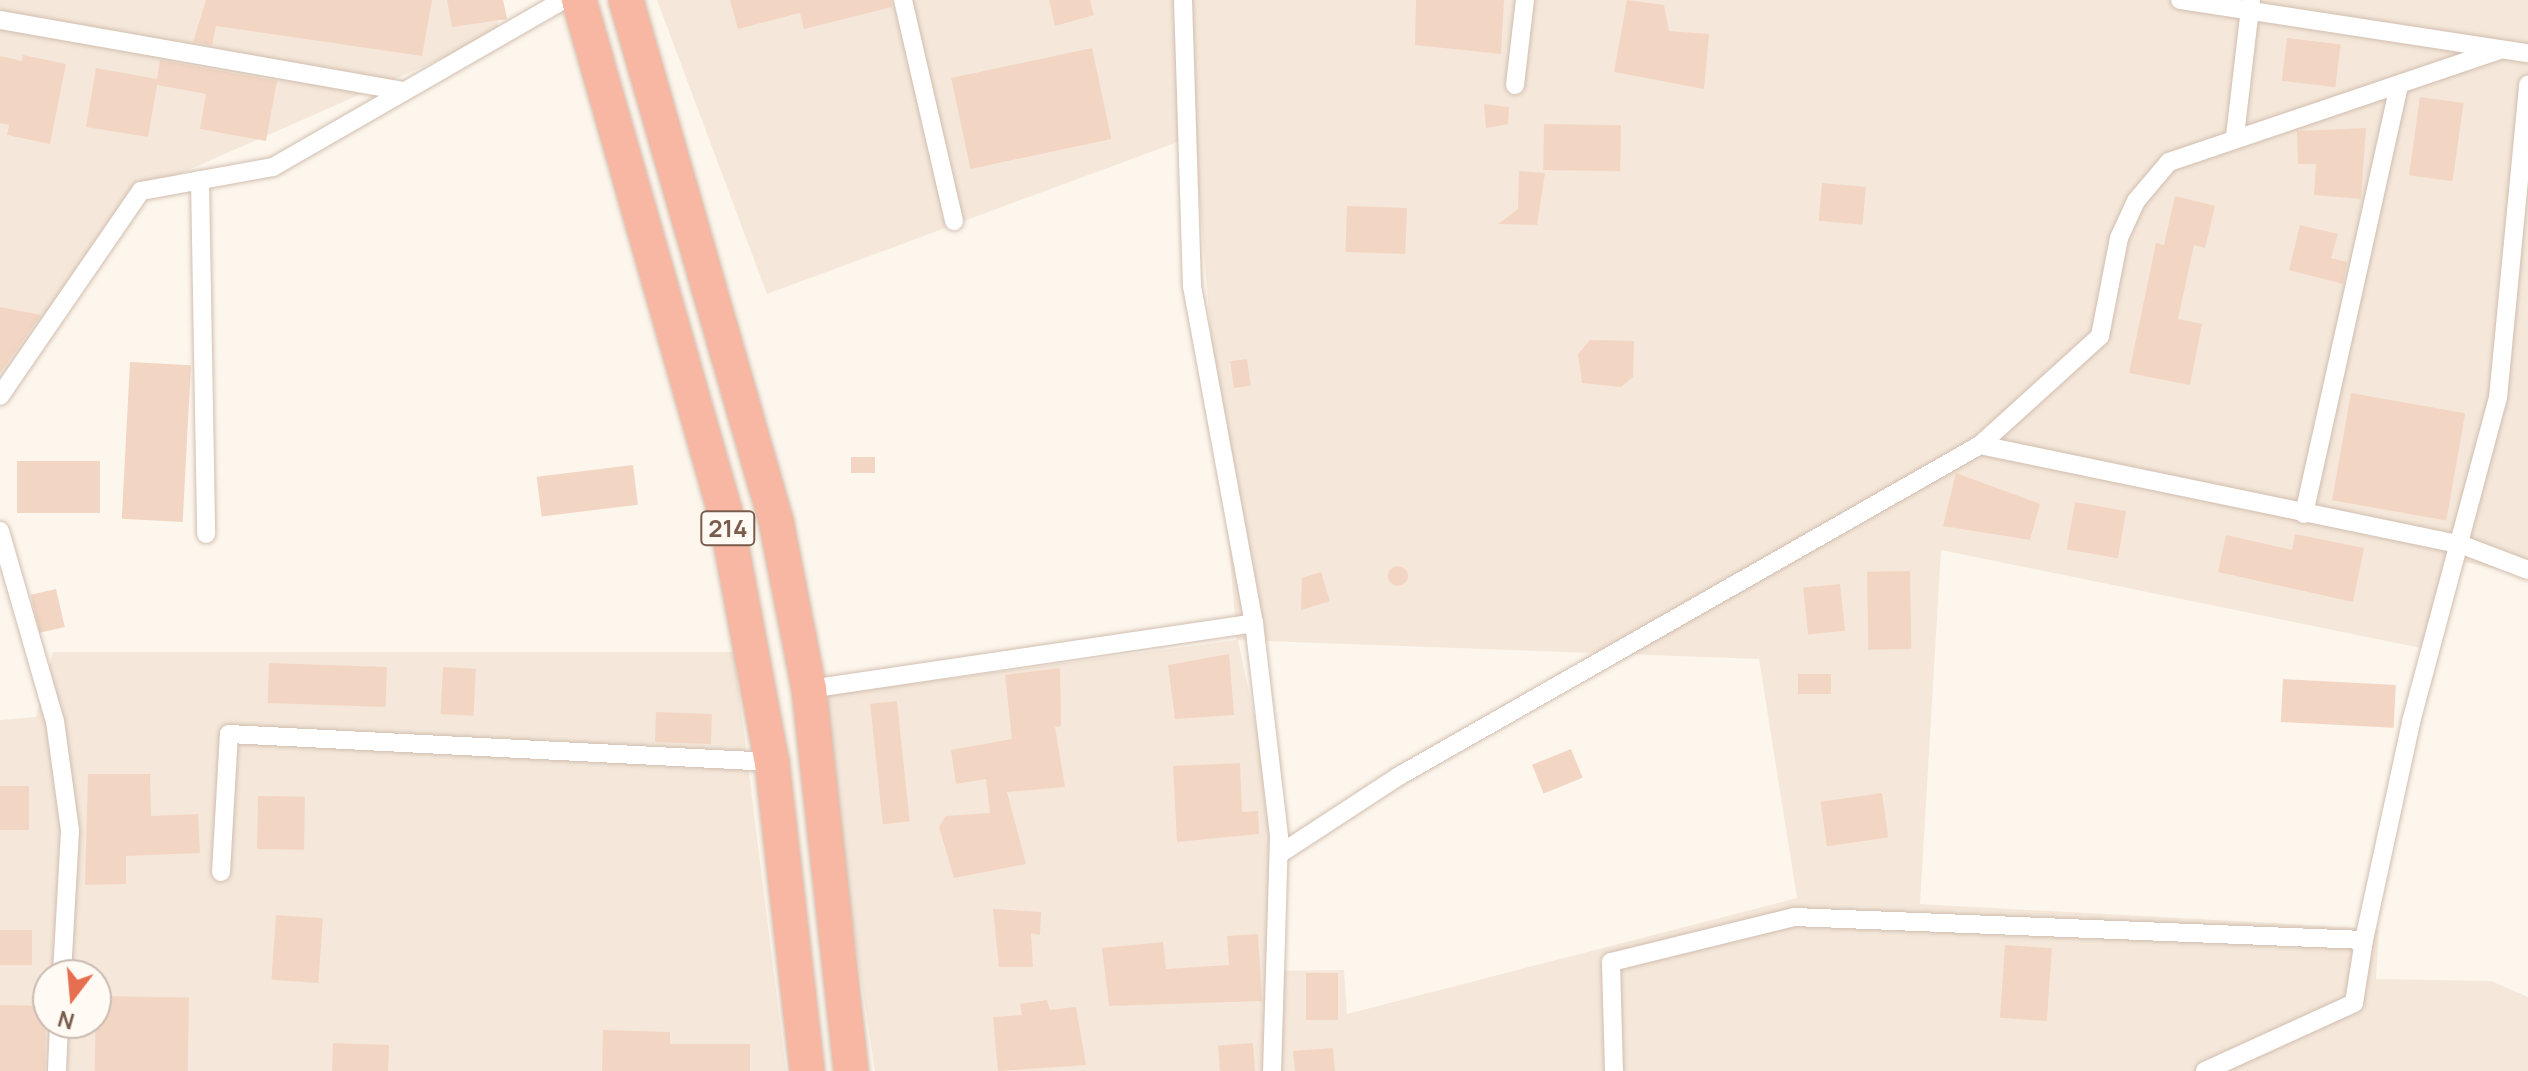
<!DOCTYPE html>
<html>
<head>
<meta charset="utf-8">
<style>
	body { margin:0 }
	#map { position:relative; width:2528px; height:1071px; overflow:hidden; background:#fdf6ec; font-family:Manrope,sans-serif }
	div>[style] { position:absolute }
	.residential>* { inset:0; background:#f5e8da }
	.building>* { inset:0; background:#f3d5c3; transform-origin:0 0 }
	.round { border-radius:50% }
	.roads { filter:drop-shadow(0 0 2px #d1beb0) drop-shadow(0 0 2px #d1beb0) }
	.street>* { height:18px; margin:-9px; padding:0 9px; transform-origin:9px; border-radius:9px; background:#fff }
	.highway>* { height:34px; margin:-17px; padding:0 17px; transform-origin:17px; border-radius:17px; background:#f7b7a3 }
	span { translate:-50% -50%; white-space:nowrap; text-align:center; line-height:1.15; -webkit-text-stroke:7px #fffaf3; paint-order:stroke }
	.shield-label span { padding:2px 6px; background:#fffaf3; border:2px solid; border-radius:6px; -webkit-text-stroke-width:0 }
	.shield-label { font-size:24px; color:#7a5c4d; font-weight:700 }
	.north { position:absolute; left:32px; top:959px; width:80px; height:80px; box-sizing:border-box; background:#fffaf3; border:2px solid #cabbb1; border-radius:50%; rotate:196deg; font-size:22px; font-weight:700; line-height:32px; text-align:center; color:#7a5c4d }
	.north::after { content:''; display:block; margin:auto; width:28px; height:36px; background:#e76f51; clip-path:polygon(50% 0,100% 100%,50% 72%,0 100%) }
</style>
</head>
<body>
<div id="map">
	<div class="residential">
		<div style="clip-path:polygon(0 0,495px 0,499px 33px,141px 191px,0 396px)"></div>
		<div style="clip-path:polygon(evenodd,657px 0,2528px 0,2528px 575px,2463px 562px,2421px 648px,1941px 550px,1920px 904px,2379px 929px,2376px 979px,2491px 981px,2528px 997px,2528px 1071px,875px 1071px,818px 696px,1237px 640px,1194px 136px,767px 294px,657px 0,1238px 640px,1759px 659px,1797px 898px,1347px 1014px,1344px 970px,1276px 971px,1279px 837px,1238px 640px)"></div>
		<div style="clip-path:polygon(evenodd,53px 652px,734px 652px,786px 1071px,0 1071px,0 720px,36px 717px,53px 652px,48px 975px,96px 975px,96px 1023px,48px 1023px,48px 975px)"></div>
	</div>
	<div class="building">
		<div style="clip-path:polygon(206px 0,432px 0,422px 56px,216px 26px,212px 45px,193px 42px)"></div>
		<div style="clip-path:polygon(447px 0,503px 0,507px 19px,452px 27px)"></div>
		<div style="clip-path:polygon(730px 0,891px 0,892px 7px,804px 29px,800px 13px,738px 29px)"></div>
		<div style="clip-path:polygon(1049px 0,1090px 0,1094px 15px,1055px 26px)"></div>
		<div style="clip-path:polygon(1416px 0,1504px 0,1501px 54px,1415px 45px)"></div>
		<div style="clip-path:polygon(1627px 0,1664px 5px,1669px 31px,1709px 34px,1704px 89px,1614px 72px)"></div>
		<div style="left:2287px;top:38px;width:54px;height:43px;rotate:7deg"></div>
		<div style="left:1092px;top:48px;width:93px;height:144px;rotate:78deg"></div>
		<div style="clip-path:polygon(23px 55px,66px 64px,50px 144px,7px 135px,9px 125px,0 123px,0 56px,22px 61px)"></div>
		<div style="clip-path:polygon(160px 60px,277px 81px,266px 141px,200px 129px,206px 94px,157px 85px,148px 137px,86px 127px,96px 68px,157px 79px)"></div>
		<div style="left:2420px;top:97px;width:44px;height:79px;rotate:8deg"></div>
		<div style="clip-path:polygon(1484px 104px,1509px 107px,1508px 124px,1486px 128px)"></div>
		<div style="left:1544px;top:124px;width:77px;height:46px;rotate:1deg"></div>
		<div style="clip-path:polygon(2366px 128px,2361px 199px,2314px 195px,2316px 164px,2298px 164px,2297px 131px)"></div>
		<div style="clip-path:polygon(1519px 171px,1545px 173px,1537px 225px,1498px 224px,1518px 209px)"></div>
		<div style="left:1822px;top:183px;width:44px;height:38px;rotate:5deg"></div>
		<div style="clip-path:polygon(2175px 196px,2215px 206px,2205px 248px,2194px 245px,2178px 319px,2202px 324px,2190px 385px,2129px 373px,2156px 243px,2164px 245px)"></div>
		<div style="left:1347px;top:206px;width:60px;height:46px;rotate:2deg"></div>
		<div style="clip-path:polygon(2300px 225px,2338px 234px,2331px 258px,2347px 262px,2343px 284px,2289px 270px)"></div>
		<div style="clip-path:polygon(0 307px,41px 315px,0 373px)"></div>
		<div style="clip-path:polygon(1590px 340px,1634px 341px,1633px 377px,1621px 387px,1582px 383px,1578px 354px)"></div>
		<div style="left:1247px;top:359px;width:27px;height:17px;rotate:82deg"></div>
		<div style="left:130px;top:362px;width:61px;height:157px;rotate:3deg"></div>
		<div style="left:2351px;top:393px;width:116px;height:109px;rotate:10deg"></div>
		<div style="left:851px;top:457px;width:24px;height:16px"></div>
		<div style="left:100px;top:461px;width:52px;height:83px;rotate:90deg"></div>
		<div style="left:633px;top:465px;width:40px;height:97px;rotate:83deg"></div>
		<div style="clip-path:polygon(1956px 473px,2040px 504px,2030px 540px,1943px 526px)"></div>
		<div style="left:2075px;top:502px;width:52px;height:48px;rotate:10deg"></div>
		<div style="clip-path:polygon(2295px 534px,2364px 548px,2353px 602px,2218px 572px,2226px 535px,2292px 550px)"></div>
		<div class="round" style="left:1388px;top:566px;width:20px;height:20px"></div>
		<div style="left:1910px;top:571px;width:78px;height:43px;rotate:89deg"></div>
		<div style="clip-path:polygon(1321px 572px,1330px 601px,1301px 610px,1302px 578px)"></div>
		<div style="left:1840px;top:584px;width:47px;height:37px;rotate:84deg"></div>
		<div style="left:56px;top:589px;width:39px;height:26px;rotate:77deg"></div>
		<div style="clip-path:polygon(1229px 654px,1234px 715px,1175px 719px,1168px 665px)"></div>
		<div style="left:269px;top:663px;width:118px;height:40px;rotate:2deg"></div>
		<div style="left:443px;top:667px;width:33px;height:47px;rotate:3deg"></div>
		<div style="clip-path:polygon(1060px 668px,1061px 726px,1055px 727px,1065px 787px,1007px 792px,1026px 864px,954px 878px,939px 827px,946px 816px,990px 813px,986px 779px,956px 784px,951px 750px,1012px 739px,1005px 675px)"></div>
		<div style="left:1831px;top:674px;width:20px;height:33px;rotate:90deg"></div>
		<div style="left:2283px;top:679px;width:113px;height:43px;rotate:3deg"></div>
		<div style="left:897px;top:701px;width:121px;height:27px;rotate:84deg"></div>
		<div style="left:656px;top:712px;width:56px;height:30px;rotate:2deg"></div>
		<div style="left:1571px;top:749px;width:31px;height:42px;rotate:68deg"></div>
		<div style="clip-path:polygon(1240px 763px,1242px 812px,1258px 811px,1259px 834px,1177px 842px,1173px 766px)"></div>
		<div style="clip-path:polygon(88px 774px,150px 774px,151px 816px,198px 814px,200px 853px,126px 856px,126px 884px,85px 885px)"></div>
		<div style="left:0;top:786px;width:29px;height:44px"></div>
		<div style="left:1882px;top:793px;width:45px;height:62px;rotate:82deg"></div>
		<div style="left:258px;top:796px;width:47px;height:53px;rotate:1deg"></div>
		<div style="clip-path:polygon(993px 909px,1041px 912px,1040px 935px,1031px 933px,1033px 967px,999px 967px)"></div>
		<div style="left:276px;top:915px;width:47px;height:65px;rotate:4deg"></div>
		<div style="left:0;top:930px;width:32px;height:35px"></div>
		<div style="clip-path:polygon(1258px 934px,1262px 1001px,1109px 1006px,1102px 948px,1163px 942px,1166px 969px,1229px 965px,1227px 936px)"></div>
		<div style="left:2005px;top:945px;width:47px;height:73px;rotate:4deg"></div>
		<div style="left:1306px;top:973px;width:32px;height:47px"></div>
		<div style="left:96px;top:996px;width:93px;height:75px;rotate:1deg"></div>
		<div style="clip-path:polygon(1047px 1000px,1050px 1010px,1076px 1007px,1086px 1065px,998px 1071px,993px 1017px,1022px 1015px,1020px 1004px)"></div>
		<div style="left:0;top:1005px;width:46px;height:66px;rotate:1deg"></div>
		<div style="clip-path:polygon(603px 1030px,670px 1032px,670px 1044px,750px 1044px,750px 1071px,602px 1071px)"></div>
		<div style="left:333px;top:1043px;width:56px;height:28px;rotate:2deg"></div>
		<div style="left:1253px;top:1043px;width:28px;height:35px;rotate:86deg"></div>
		<div style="clip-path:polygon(1333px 1048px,1335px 1071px,1295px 1071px,1293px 1051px)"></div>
	</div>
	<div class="roads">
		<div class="street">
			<div style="left:903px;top:0;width:227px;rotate:77deg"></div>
			<div style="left:1183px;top:0;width:286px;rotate:88.2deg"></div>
			<div style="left:1192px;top:286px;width:343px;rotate:79.6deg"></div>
			<div style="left:1254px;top:623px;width:215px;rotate:83.3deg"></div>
			<div style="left:1279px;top:837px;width:234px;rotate:91.7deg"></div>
			<div style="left:2180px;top:0;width:352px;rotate:8.7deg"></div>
			<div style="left:0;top:20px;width:407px;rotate:10deg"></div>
			<div style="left:1515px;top:85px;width:86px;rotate:-83.3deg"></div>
			<div style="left:2235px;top:136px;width:137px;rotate:-83.3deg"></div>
			<div style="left:200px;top:180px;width:354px;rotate:89deg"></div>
			<div style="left:0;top:396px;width:249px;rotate:-55.5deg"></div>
			<div style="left:141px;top:191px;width:134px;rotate:-10.3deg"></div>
			<div style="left:273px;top:167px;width:336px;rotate:-29.9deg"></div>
			<div style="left:1980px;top:445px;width:490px;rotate:11.7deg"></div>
			<div style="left:2460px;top:544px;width:73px;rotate:20.9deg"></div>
			<div style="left:2304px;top:514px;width:439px;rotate:-77.5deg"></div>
			<div style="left:0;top:531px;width:198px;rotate:73.9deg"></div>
			<div style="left:55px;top:721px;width:111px;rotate:82.2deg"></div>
			<div style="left:70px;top:831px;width:144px;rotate:93.2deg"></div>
			<div style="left:809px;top:689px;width:450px;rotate:-8.4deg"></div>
			<div style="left:1281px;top:853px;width:141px;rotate:-33.1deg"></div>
			<div style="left:1399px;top:776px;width:669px;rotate:-29.67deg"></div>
			<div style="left:1980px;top:445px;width:162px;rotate:-42.2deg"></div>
			<div style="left:2100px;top:336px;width:100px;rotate:-79deg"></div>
			<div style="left:2119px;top:238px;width:41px;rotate:-65.3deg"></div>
			<div style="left:2136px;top:201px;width:51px;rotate:-49.8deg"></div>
			<div style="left:2169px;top:162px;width:348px;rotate:-18.7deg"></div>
			<div style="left:221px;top:872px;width:138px;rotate:-86.7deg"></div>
			<div style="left:229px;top:734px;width:544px;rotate:2.95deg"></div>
			<div style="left:57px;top:1071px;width:48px;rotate:-87.6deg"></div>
			<div style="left:1614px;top:1071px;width:109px;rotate:-91.6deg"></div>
			<div style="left:1611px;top:962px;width:188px;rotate:-13.8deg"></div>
			<div style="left:1794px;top:917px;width:570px;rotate:2.31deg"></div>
			<div style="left:2364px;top:940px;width:223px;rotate:-77.8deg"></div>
			<div style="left:2411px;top:722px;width:335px;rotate:-75deg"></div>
			<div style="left:2498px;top:398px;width:315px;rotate:-84.5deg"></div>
			<div style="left:2205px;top:1071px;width:164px;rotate:-24.5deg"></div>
			<div style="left:2354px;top:1003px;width:64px;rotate:-81deg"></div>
		</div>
		<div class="highway">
			<div style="left:579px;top:0;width:532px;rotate:74.08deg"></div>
			<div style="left:725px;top:512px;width:254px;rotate:79.4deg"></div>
			<div style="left:772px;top:762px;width:311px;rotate:83.5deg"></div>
			<div style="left:626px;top:0;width:542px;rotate:73.94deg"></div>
			<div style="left:776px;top:521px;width:171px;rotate:78.9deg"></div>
			<div style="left:809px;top:689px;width:384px;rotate:83.7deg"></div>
		</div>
	</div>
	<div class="shield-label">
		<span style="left:728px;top:528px">214</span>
	</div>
	<div class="north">N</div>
</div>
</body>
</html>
